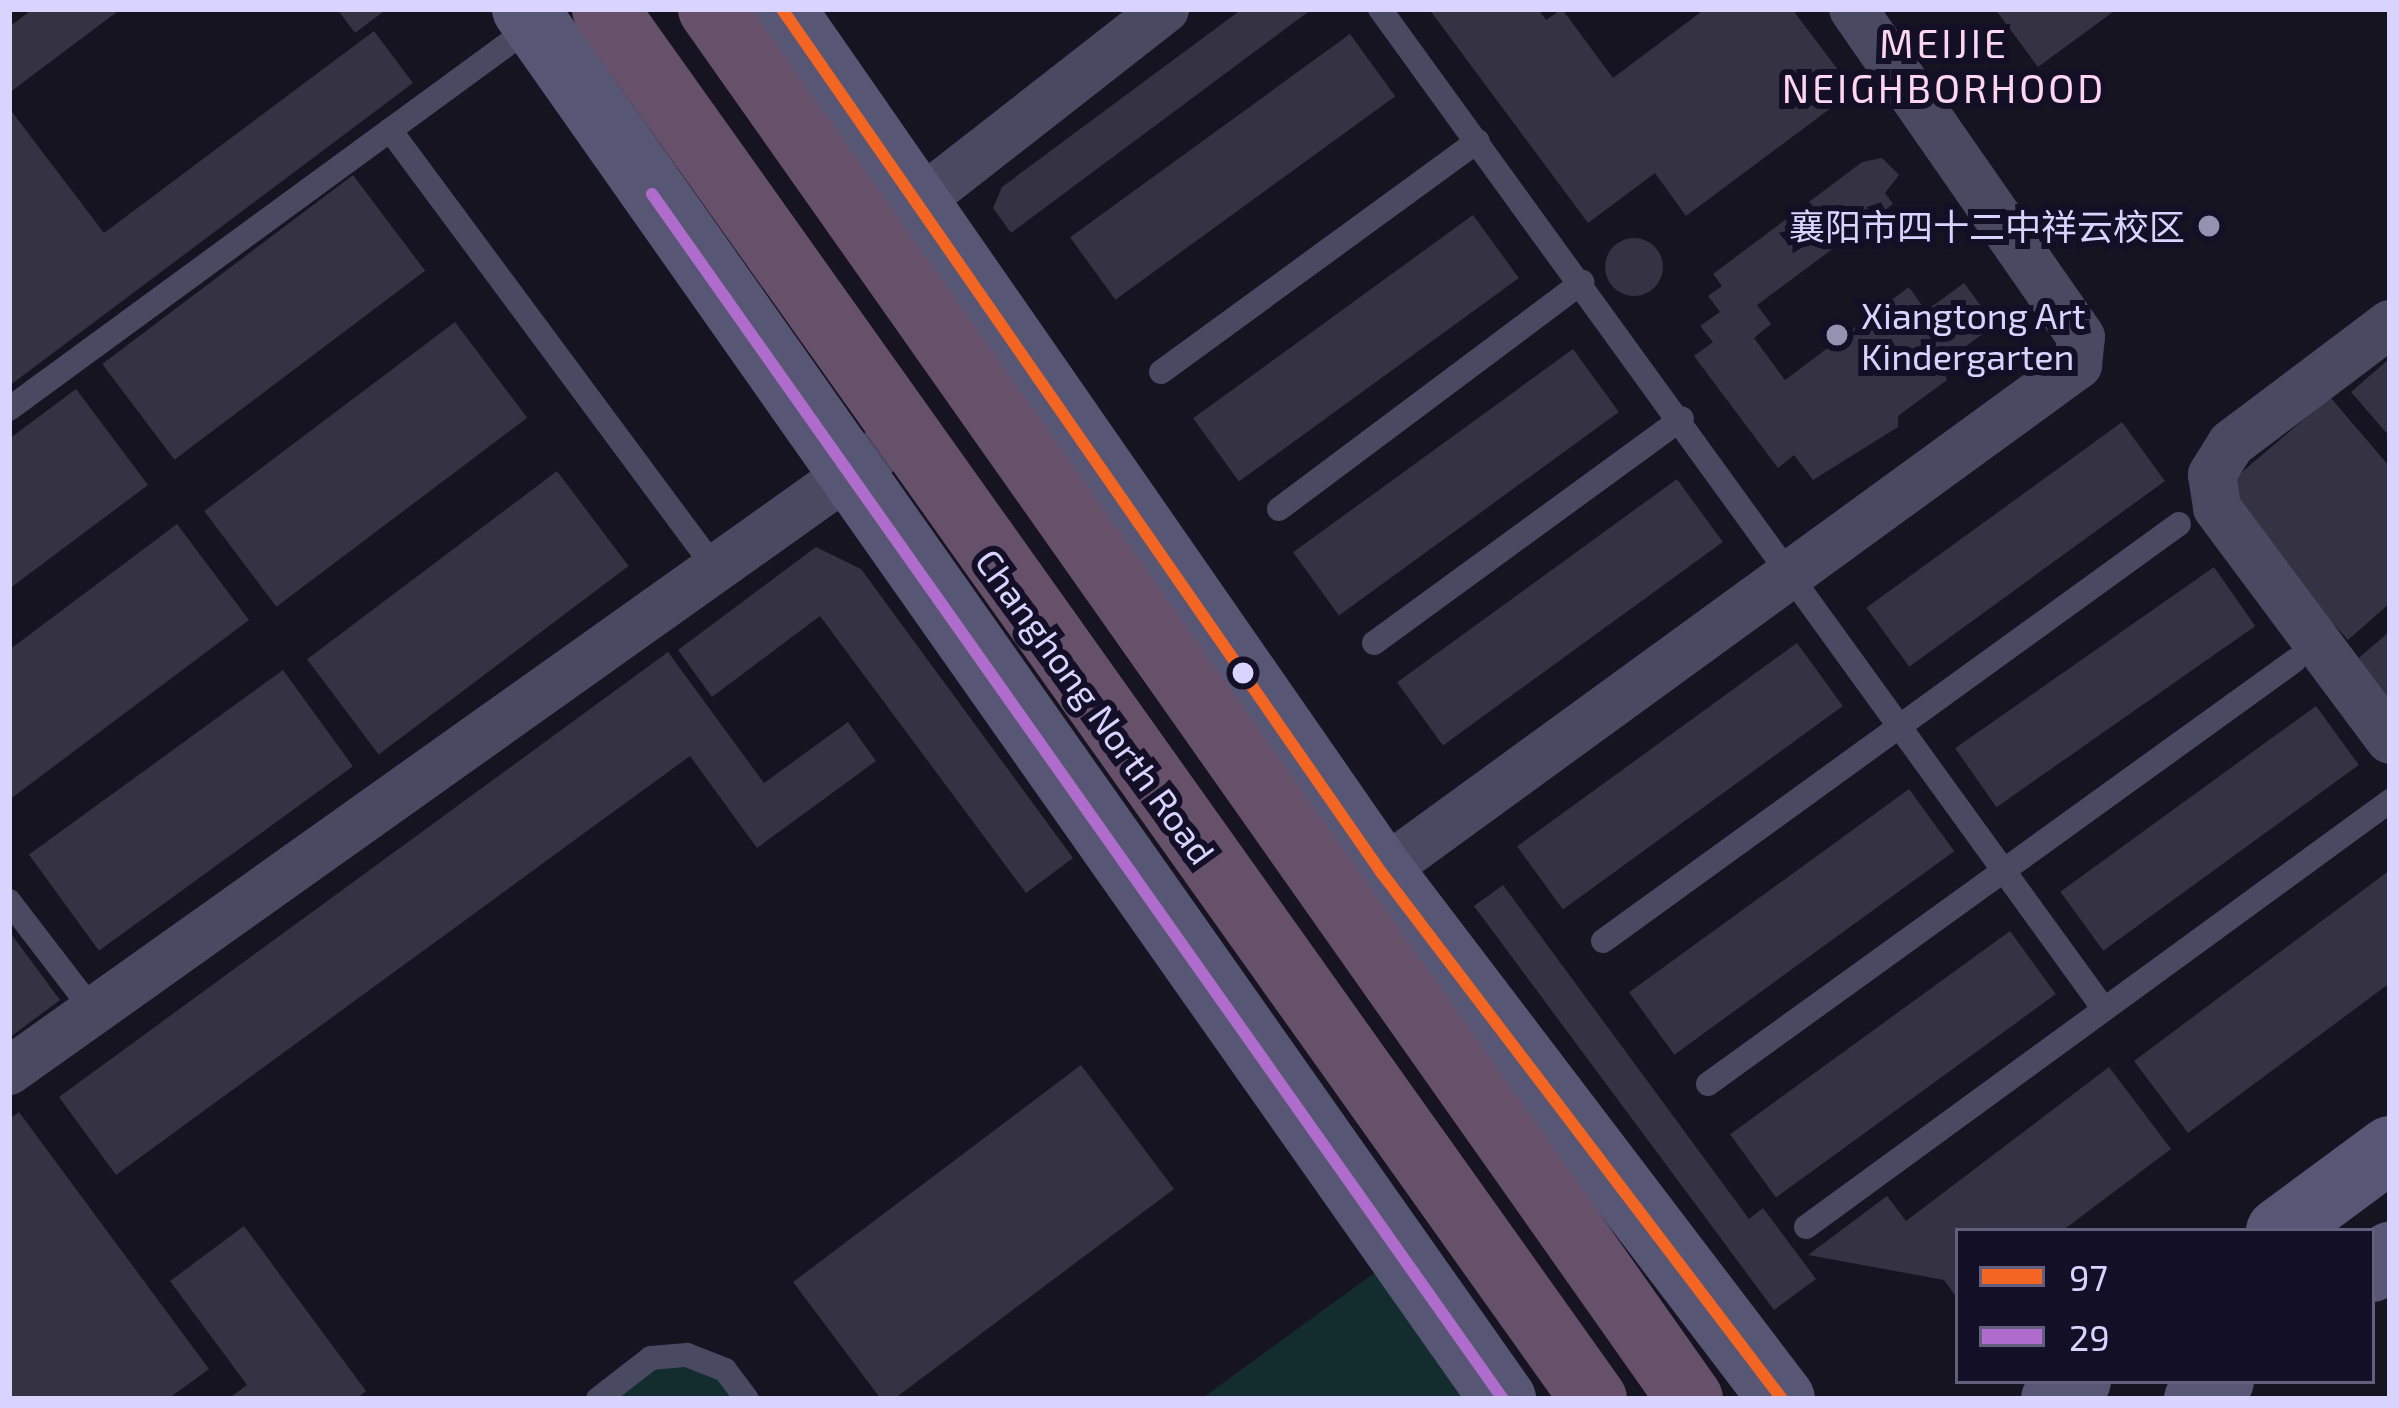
<!DOCTYPE html>
<html>
<head>
<meta charset="utf-8">
<style>
	body { margin:0 }
	#map { position:relative; width:2399px; height:1408px; overflow:hidden; background:#161421; font-family:"Exo 2","Noto Sans SC",sans-serif }
	div>[style] { position:absolute }
	.green>* { inset:0; background:#132c2d }
	.building>* { inset:0; background:#343243; transform-origin:0 0 }
	.round { border-radius:50% }
	.lane>* { height:24px; margin:-12px; padding:0 12px; transform-origin:12px; border-radius:12px; background:#4a4962 }
	.street>* { height:48px; margin:-24px; padding:0 24px; transform-origin:24px; border-radius:24px; background:#4a4962 }
	.secondary>* { height:66px; margin:-33px; padding:0 33px; transform-origin:33px; border-radius:33px; background:#575674 }
	.highway>* { height:66px; margin:-33px; padding:0 33px; transform-origin:33px; border-radius:33px; background:#67516a }
	.bus-1>* { height:12px; margin:-6px; padding:0 6px; transform-origin:6px; border-radius:6px; background:#f26522 }
	.bus-2>* { height:12px; margin:-6px; padding:0 6px; transform-origin:6px; border-radius:6px; background:#b06ccc }
	.dots>* { width:33px; height:33px; translate:-50% -50%; box-sizing:border-box; border:6px solid #130f26; border-radius:50% }
	span { translate:-50% -50%; white-space:nowrap; text-align:center; line-height:1.15; -webkit-text-stroke:12px #130f26; paint-order:stroke }
	.poi-label { font-size:36px; color:#d9d4ff }
	.right { translate:-100% -50%; text-align:right }
	.left { translate:0 -50%; text-align:left }
	.street-label { font-size:36px; color:#d9d4ff }
	.neighbourhood-label { font-size:39px; color:#ffd6f0; letter-spacing:3px }
	.frame { position:absolute; inset:0; border:12px solid #d9d4ff; pointer-events:none }
	.legend { position:absolute; left:1955px; top:1228px; width:420px; height:156px; box-sizing:border-box; background:#130f26; border:3px solid #625e7d; margin:0; padding:15px 21px; list-style:none; font-size:36px; color:#d9d4ff }
	.legend li { display:flex; align-items:center; gap:24px; height:60px }
	.legend b { width:60px; border:3px solid #625e7d }
</style>
</head>
<body>
<div id="map">
	<div class="green">
		<div style="clip-path:polygon(1399px 1255px,1503px 1399px,1201px 1399px)"></div>
		<div style="clip-path:polygon(687px 1355px,747px 1399px,598px 1399px,651px 1358px)"></div>
	</div>
	<div class="building">
		<div style="clip-path:polygon(33px 9px,121px 9px,9px 93px,9px 27px)"></div>
		<div style="clip-path:polygon(337px 9px,387px 9px,355px 33px)"></div>
		<div style="clip-path:polygon(1242px 9px,1312px 9px,1011px 233px,993px 208px,1002px 187px)"></div>
		<div style="clip-path:polygon(1429px 9px,1538px 9px,1546px 20px,1562px 9px,1613px 78px,1705px 9px,1792px 9px,1854px 91px,1686px 216px,1655px 173px,1588px 223px)"></div>
		<div style="clip-path:polygon(1995px 9px,2117px 9px,2038px 67px)"></div>
		<div style="clip-path:polygon(374px 31px,413px 83px,9px 386px,9px 108px,104px 233px)"></div>
		<div style="left:1350px;top:34px;width:77px;height:346px;rotate:54deg"></div>
		<div style="clip-path:polygon(1882px 158px,1899px 175px,1885px 193px,1893px 204px,1757px 305px,1771px 324px,1754px 338px,1785px 380px,1909px 287px,1926px 311px,1964px 283px,1995px 325px,1940px 365px,1947px 380px,1898px 416px,1898px 427px,1813px 480px,1794px 455px,1778px 468px,1694px 356px,1713px 342px,1700px 326px,1720px 312px,1708px 296px,1722px 286px,1713px 274px,1862px 162px)"></div>
		<div style="left:353px;top:175px;width:120px;height:314px;rotate:53deg"></div>
		<div style="left:1473px;top:215px;width:78px;height:346px;rotate:54deg"></div>
		<div class="round" style="left:1605px;top:238px;width:58px;height:58px"></div>
		<div style="left:455px;top:322px;width:120px;height:314px;rotate:53deg"></div>
		<div style="left:1573px;top:349px;width:78px;height:346px;rotate:54deg"></div>
		<div style="clip-path:polygon(2390px 358px,2390px 437px,2351px 392px)"></div>
		<div style="clip-path:polygon(76px 389px,148px 485px,9px 589px,9px 439px)"></div>
		<div style="clip-path:polygon(2330px 397px,2390px 467px,2390px 603px,2348px 640px,2241px 522px,2235px 478px)"></div>
		<div style="left:2122px;top:422px;width:73px;height:316px;rotate:54deg"></div>
		<div style="left:557px;top:471px;width:119px;height:313px;rotate:53deg"></div>
		<div style="left:1677px;top:479px;width:78px;height:346px;rotate:54deg"></div>
		<div style="clip-path:polygon(177px 524px,249px 620px,9px 800px,9px 650px)"></div>
		<div style="clip-path:polygon(816px 547px,861px 569px,1073px 858px,1026px 893px,820px 616px,712px 697px,678px 650px)"></div>
		<div style="left:2214px;top:567px;width:72px;height:316px;rotate:55deg"></div>
		<div style="clip-path:polygon(2390px 631px,2390px 718px,2354px 662px)"></div>
		<div style="left:1797px;top:643px;width:78px;height:346px;rotate:54deg"></div>
		<div style="clip-path:polygon(668px 652px,764px 783px,848px 722px,876px 761px,757px 848px,690px 756px,116px 1175px,59px 1097px)"></div>
		<div style="left:283px;top:670px;width:119px;height:314px;rotate:54deg"></div>
		<div style="left:2316px;top:706px;width:73px;height:316px;rotate:54deg"></div>
		<div style="left:1909px;top:789px;width:77px;height:346px;rotate:54deg"></div>
		<div style="clip-path:polygon(2390px 870px,2390px 983px,2188px 1133px,2134px 1061px)"></div>
		<div style="clip-path:polygon(1503px 885px,1749px 1219px,1763px 1208px,1816px 1279px,1774px 1310px,1474px 906px)"></div>
		<div style="clip-path:polygon(9px 931px,60px 1000px,9px 1038px)"></div>
		<div style="left:2010px;top:931px;width:78px;height:346px;rotate:54deg"></div>
		<div style="clip-path:polygon(1081px 1065px,1174px 1189px,894px 1399px,881px 1399px,793px 1282px)"></div>
		<div style="clip-path:polygon(2109px 1067px,2171px 1149px,2062px 1231px,1958px 1231px,1958px 1299px,1944px 1280px,1808px 1255px,1887px 1196px,1906px 1221px)"></div>
		<div style="clip-path:polygon(19px 1112px,209px 1369px,168px 1399px,9px 1399px,9px 1119px)"></div>
		<div style="clip-path:polygon(244px 1226px,366px 1391px,356px 1399px,228px 1399px,247px 1385px,170px 1281px)"></div>
	</div>
	<div class="lane">
		<div style="left:1380px;top:9px;width:1235px;rotate:54.1deg"></div>
		<div style="left:390px;top:130px;width:549px;rotate:53.44deg"></div>
		<div style="left:1161px;top:372px;width:392px;rotate:-36.1deg"></div>
		<div style="left:9px;top:409px;width:652px;rotate:-36.2deg"></div>
		<div style="left:1279px;top:509px;width:379px;rotate:-36.8deg"></div>
		<div style="left:1374px;top:643px;width:381px;rotate:-36.1deg"></div>
		<div style="left:9px;top:901px;width:135px;rotate:52.5deg"></div>
		<div style="left:1603px;top:941px;width:711px;rotate:-35.9deg"></div>
		<div style="left:1708px;top:1084px;width:723px;rotate:-35.82deg"></div>
		<div style="left:1806px;top:1227px;width:723px;rotate:-36.11deg"></div>
		<div style="left:598px;top:1399px;width:67px;rotate:-37.7deg"></div>
		<div style="left:651px;top:1358px;width:36px;rotate:-5deg"></div>
		<div style="left:687px;top:1355px;width:41px;rotate:21.5deg"></div>
		<div style="left:725px;top:1370px;width:36px;rotate:53deg"></div>
	</div>
	<div class="street">
		<div style="left:894px;top:221px;width:344px;rotate:-38deg"></div>
		<div style="left:2390px;top:324px;width:199px;rotate:143deg"></div>
		<div style="left:2231px;top:444px;width:36px;rotate:122deg"></div>
		<div style="left:2212px;top:475px;width:33px;rotate:81deg"></div>
		<div style="left:2217px;top:508px;width:289px;rotate:53.3deg"></div>
		<div style="left:1381px;top:872px;width:862px;rotate:-36.03deg"></div>
		<div style="left:2078px;top:365px;width:28px;rotate:-84deg"></div>
		<div style="left:2081px;top:337px;width:399px;rotate:-124.8deg"></div>
		<div style="left:9px;top:1071px;width:1066px;rotate:-35.42deg"></div>
	</div>
	<div class="secondary">
		<div style="left:525px;top:9px;width:1700px;rotate:54.87deg"></div>
		<div style="left:782px;top:9px;width:1051px;rotate:55.24deg"></div>
		<div style="left:1381px;top:872px;width:662px;rotate:52.73deg"></div>
		<div style="left:2279px;top:1231px;width:138px;rotate:-36.5deg"></div>
		<div style="left:2372px;top:1269px;width:23px;rotate:-38deg"></div>
		<div style="left:2054px;top:1399px;width:30px;rotate:-37deg"></div>
		<div style="left:2197px;top:1399px;width:30px;rotate:-37deg"></div>
	</div>
	<div class="highway">
		<div style="left:605px;top:9px;width:1706px;rotate:54.57deg"></div>
		<div style="left:711px;top:9px;width:1700px;rotate:54.84deg"></div>
	</div>
	<div class="bus-1">
		<div style="left:782px;top:9px;width:1051px;rotate:55.24deg"></div>
		<div style="left:1381px;top:872px;width:662px;rotate:52.73deg"></div>
	</div>
	<div class="bus-2">
		<div style="left:652px;top:194px;width:1475px;rotate:54.77deg"></div>
	</div>
	<div class="dots">
		<div style="left:2209px;top:226px;background:#9591b1"></div>
		<div style="left:1837px;top:335px;background:#9591b1"></div>
		<div style="left:1243px;top:673px;background:#d9d4ff"></div>
	</div>
	<div class="poi-label">
		<span class="right" style="left:2185px;top:226px">襄阳市四十二中祥云校区</span>
		<span class="left" style="left:1861px;top:335px">Xiangtong Art<br>Kindergarten</span>
	</div>
	<div class="street-label">
		<span style="left:1096px;top:706px;rotate:54deg">Changhong North Road</span>
	</div>
	<div class="neighbourhood-label">
		<span style="left:1944px;top:66px">MEIJIE<br>NEIGHBORHOOD</span>
	</div>
	<div class="frame"></div>
	<ul class="legend">
	<li><b style="height:15px;background:#f26522"></b>97</li>
	<li><b style="height:15px;background:#b06ccc"></b>29</li>
	</ul>
</div>
</body>
</html>
